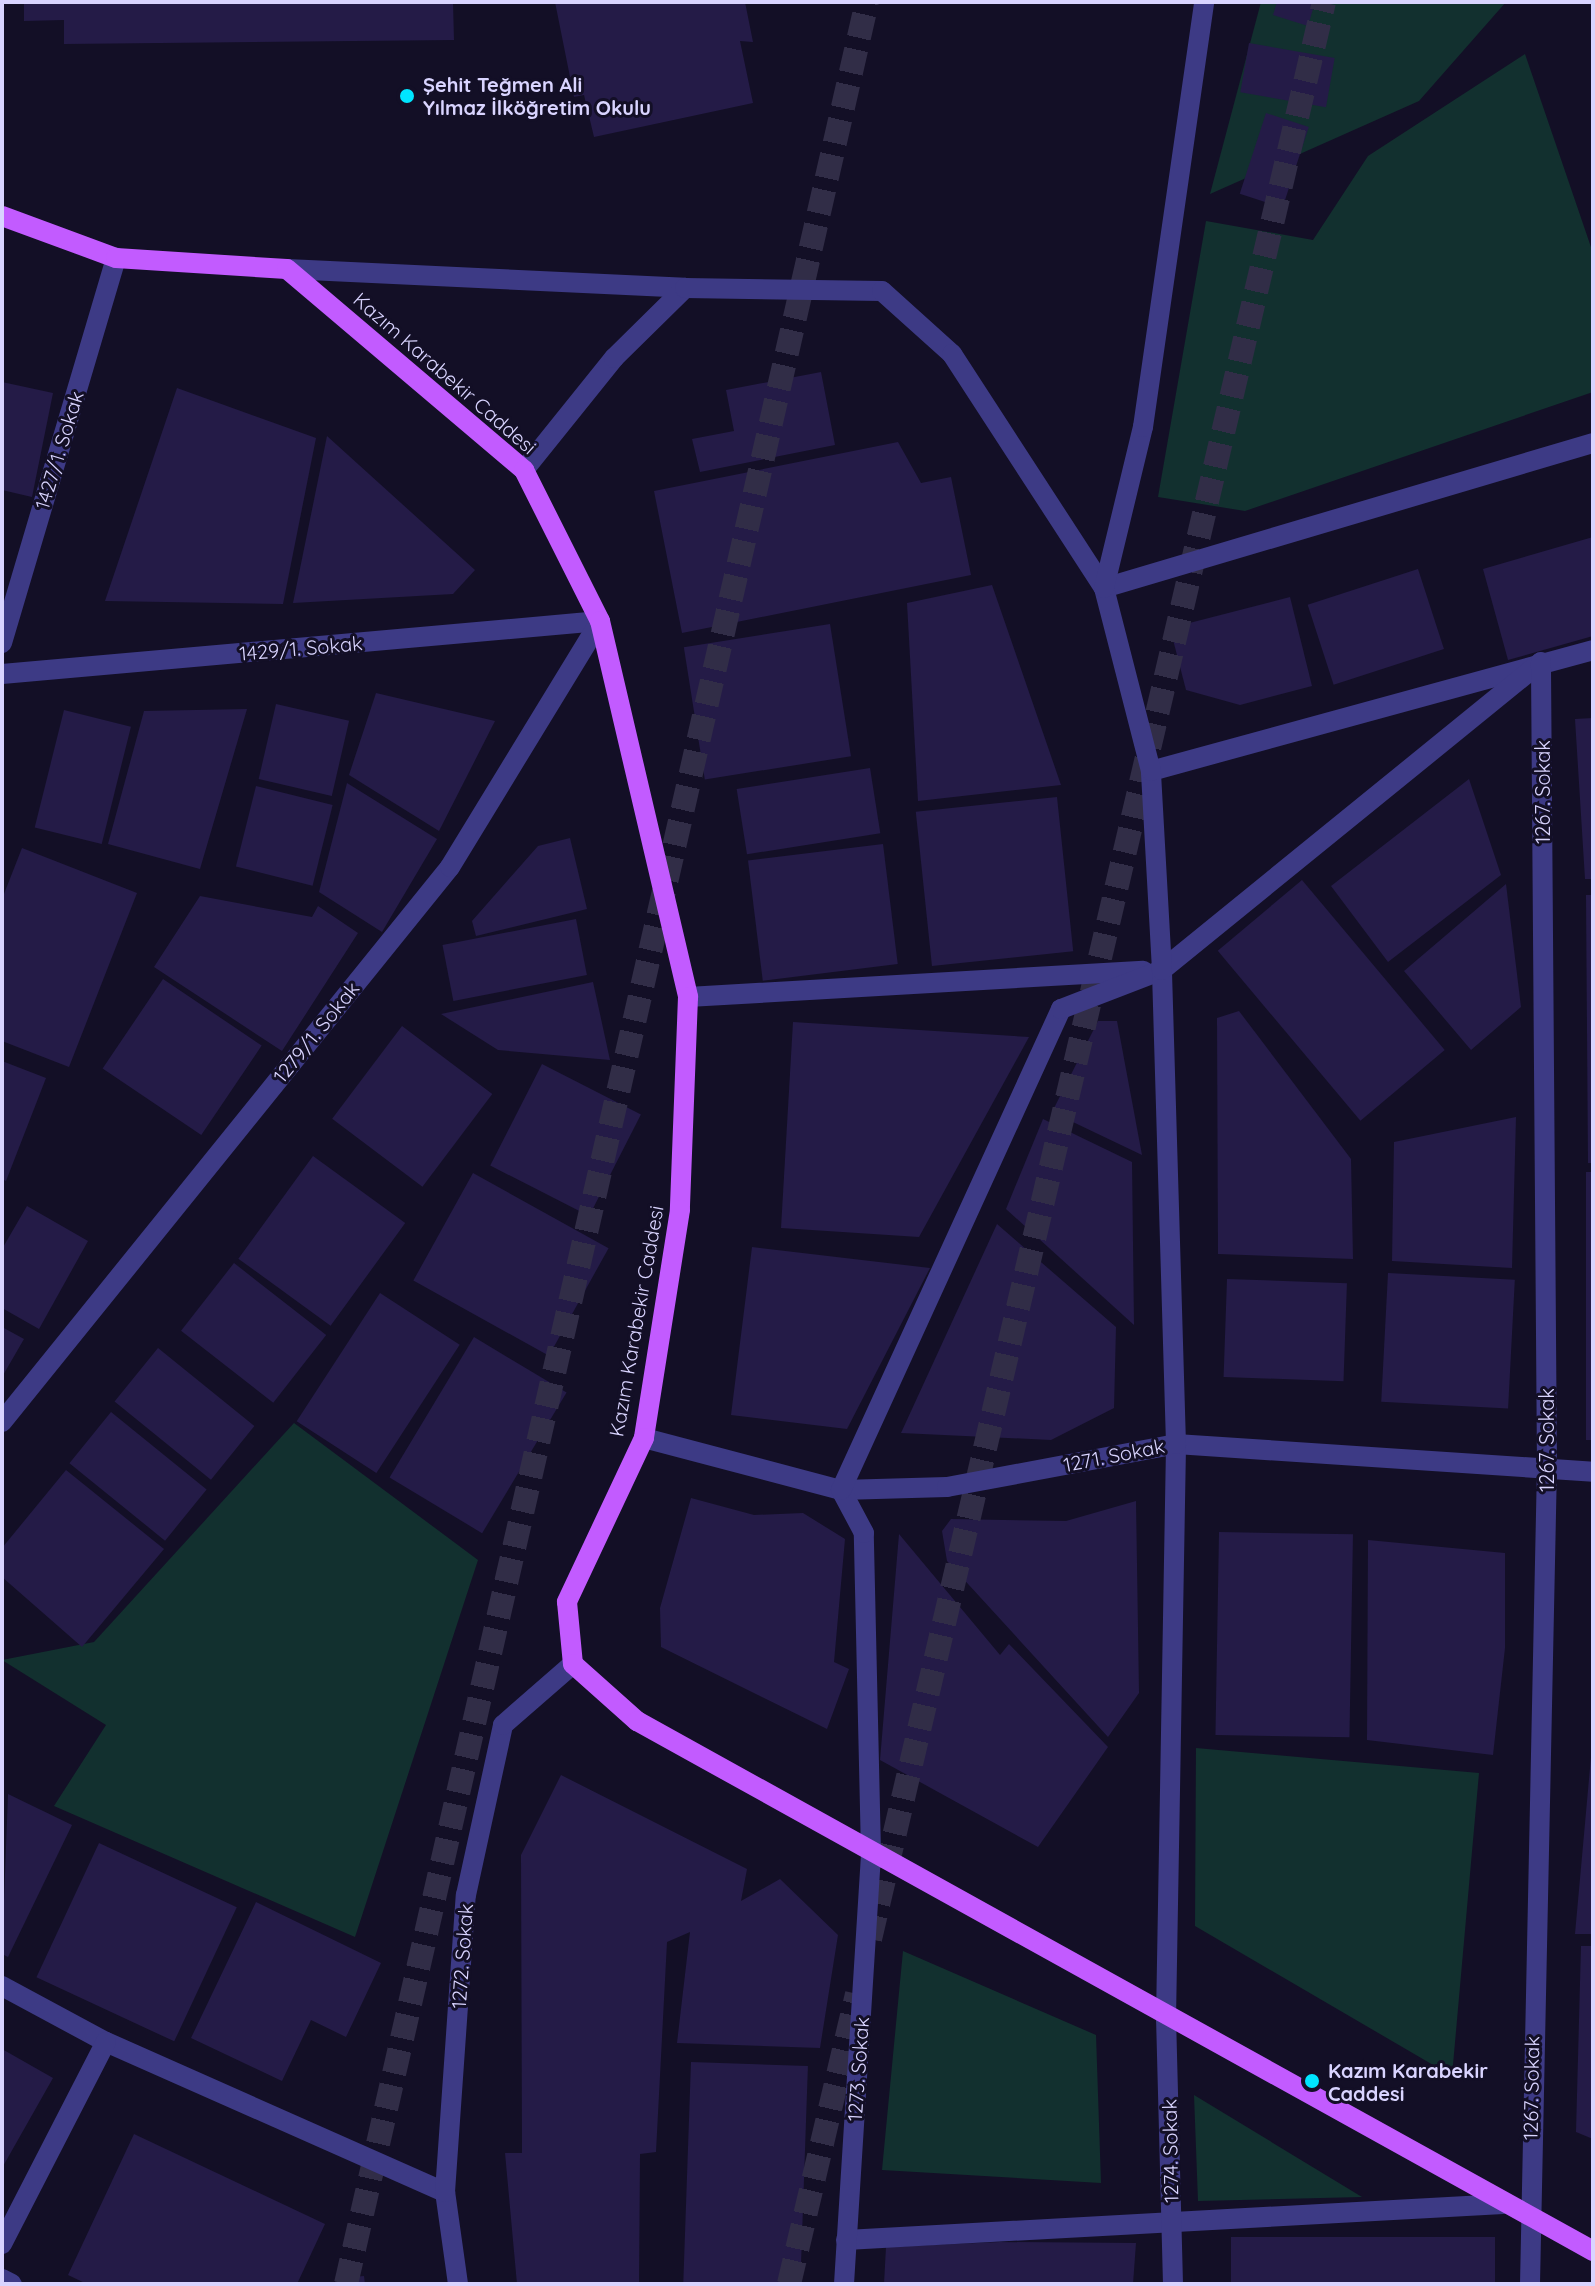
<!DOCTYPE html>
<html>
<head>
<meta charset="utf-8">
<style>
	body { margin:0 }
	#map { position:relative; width:1595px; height:2286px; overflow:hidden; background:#130f26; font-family:Quicksand,sans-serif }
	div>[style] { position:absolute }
	.green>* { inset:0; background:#12302f }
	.building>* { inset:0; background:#241b47; transform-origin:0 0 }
	.highway-tunnel>* { height:24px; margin-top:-12px; transform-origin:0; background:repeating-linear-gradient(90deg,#312d47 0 24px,transparent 0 36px) }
	.minor>* { height:20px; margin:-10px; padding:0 10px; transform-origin:10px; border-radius:10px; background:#3d3a85 }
	.major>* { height:20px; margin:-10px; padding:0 10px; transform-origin:10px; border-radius:10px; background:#c25bff }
	.dots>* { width:22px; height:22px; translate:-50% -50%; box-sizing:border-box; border:4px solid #130f26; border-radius:50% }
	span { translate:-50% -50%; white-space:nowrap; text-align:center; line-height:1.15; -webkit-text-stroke:6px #130f26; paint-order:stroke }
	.poi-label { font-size:20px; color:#d9d4ff; font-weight:700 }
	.left { translate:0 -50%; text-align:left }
	.street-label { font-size:20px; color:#d9d4ff }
	.frame { position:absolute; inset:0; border:4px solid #d9d4ff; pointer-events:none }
</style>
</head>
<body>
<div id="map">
	<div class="green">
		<div style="clip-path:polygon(1261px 2px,1506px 2px,1419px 101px,1210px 194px)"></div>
		<div style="clip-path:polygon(1525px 54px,1593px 253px,1593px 392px,1245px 511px,1158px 497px,1206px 221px,1313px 240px,1368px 156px)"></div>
		<div style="clip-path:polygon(294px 1423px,478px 1560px,355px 1937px,54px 1806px,106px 1725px,2px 1660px,94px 1642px)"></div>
		<div style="clip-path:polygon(1196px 1748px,1479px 1773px,1452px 2076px,1195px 1926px)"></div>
		<div style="clip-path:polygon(903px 1951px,1096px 2035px,1101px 2183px,882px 2170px)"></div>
		<div style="clip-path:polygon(1194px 2095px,1362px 2197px,1198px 2201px)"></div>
	</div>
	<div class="building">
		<div style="clip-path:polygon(24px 2px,453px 2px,454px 40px,64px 44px,64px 20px,24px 21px)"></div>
		<div style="clip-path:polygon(555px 2px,745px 2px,753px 42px,740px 41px,753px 103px,594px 137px,584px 95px,574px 97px)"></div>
		<div style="clip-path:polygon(1277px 2px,1315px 2px,1308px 26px,1273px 15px)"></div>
		<div style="left:1249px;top:43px;width:87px;height:50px;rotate:10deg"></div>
		<div style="left:1266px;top:113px;width:45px;height:85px;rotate:18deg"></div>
		<div style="clip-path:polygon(821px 372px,835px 445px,700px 472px,692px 439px,734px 431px,726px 390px)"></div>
		<div style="clip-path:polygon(2px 382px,53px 393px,32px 497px,2px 490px)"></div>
		<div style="clip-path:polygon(177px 388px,316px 438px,283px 604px,105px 601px)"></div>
		<div style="clip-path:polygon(327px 436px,475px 570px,453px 594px,293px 603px)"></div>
		<div style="clip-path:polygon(898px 442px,921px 483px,951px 477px,971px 575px,682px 633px,654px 491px)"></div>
		<div style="clip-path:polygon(1593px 537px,1593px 636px,1508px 660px,1483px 569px)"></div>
		<div style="left:1418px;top:569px;width:84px;height:116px;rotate:72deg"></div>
		<div style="clip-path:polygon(992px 585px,1061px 785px,918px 801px,907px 603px)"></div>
		<div style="clip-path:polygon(1290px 597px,1312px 686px,1240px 705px,1186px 690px,1170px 628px)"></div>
		<div style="left:830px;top:624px;width:134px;height:148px;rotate:81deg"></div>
		<div style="clip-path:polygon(376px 693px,495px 721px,439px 831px,349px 775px)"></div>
		<div style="left:276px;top:704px;width:75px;height:77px;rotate:13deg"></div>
		<div style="clip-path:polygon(247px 709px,200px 869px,108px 844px,144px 711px)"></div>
		<div style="left:64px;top:710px;width:69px;height:121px;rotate:14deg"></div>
		<div style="clip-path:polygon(1593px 718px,1593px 879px,1585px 879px,1575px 719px)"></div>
		<div style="left:870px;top:768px;width:66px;height:135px;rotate:81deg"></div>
		<div style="clip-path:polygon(1469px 779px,1501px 875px,1388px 962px,1331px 886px)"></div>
		<div style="clip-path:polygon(347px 783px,437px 839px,382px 932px,319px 892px)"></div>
		<div style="left:256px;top:786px;width:79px;height:83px;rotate:14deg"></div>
		<div style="left:1057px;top:797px;width:155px;height:142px;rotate:84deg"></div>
		<div style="clip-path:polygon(570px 838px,587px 909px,476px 936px,472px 921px,538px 846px)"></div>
		<div style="left:883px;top:844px;width:121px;height:136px;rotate:83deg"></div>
		<div style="clip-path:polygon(22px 848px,137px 893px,69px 1067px,2px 1041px,2px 899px)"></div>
		<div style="left:1302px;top:880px;width:222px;height:110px;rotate:50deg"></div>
		<div style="clip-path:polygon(1506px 884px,1521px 1007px,1471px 1050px,1404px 971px)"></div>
		<div style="clip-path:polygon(1586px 895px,1593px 895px,1593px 1163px,1588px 1163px)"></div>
		<div style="clip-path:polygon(200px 896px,312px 917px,318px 906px,358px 933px,282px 1051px,154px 967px)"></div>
		<div style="left:576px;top:919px;width:57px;height:136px;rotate:79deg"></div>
		<div style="left:163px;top:979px;width:119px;height:108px;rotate:34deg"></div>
		<div style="clip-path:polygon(593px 982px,610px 1060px,498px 1050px,441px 1014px)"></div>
		<div style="clip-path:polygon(1239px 1011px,1351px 1159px,1353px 1259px,1218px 1254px,1217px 1018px)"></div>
		<div style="clip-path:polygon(1098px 1021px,1117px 1021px,1142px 1155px,1052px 1112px)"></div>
		<div style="clip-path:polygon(793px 1022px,1029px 1037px,919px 1237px,781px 1228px)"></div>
		<div style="left:402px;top:1026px;width:113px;height:116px;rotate:37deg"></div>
		<div style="clip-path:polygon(2px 1061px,46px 1078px,6px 1181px,2px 1179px)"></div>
		<div style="left:542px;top:1064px;width:111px;height:114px;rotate:27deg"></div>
		<div style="clip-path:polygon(1516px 1117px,1512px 1268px,1392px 1261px,1394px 1142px)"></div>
		<div style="clip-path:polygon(1043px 1119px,1132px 1162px,1134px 1325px,1006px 1209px)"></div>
		<div style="left:313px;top:1156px;width:114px;height:127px;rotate:36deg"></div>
		<div style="left:1586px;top:1172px;width:7px;height:268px"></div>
		<div style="left:473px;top:1173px;width:155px;height:123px;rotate:29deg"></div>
		<div style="clip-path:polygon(27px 1206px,88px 1241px,39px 1329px,2px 1308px,2px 1249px)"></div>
		<div style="clip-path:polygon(997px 1224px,1116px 1327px,1114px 1408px,1051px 1440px,901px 1433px)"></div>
		<div style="clip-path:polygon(752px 1247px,930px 1268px,847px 1429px,731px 1415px)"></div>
		<div style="left:234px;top:1263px;width:117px;height:86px;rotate:38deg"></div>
		<div style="left:1388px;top:1273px;width:127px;height:129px;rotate:3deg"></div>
		<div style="left:1227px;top:1279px;width:120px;height:98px;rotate:2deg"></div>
		<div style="left:380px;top:1293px;width:95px;height:153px;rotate:33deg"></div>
		<div style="clip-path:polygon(2px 1327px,24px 1339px,2px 1377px)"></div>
		<div style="left:474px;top:1337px;width:108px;height:164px;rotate:31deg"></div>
		<div style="left:158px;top:1348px;width:124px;height:69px;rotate:39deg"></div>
		<div style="left:111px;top:1412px;width:123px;height:66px;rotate:39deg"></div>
		<div style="clip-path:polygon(66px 1470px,164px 1549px,82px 1647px,2px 1577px,2px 1548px)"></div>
		<div style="clip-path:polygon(691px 1498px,754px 1515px,803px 1513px,845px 1539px,834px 1662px,849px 1669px,827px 1729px,661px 1647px,660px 1608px)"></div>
		<div style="clip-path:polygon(1136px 1501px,1139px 1693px,1108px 1737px,947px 1561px,942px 1531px,951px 1519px,1066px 1521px)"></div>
		<div style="left:1219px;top:1532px;width:134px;height:203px;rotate:1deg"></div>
		<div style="clip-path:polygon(899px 1534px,1000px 1655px,1009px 1644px,1108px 1747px,1038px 1847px,880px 1760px)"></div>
		<div style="clip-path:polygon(1368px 1540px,1505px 1553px,1505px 1648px,1493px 1755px,1367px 1740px)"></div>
		<div style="clip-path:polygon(1591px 1757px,1593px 1934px,1575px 1934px)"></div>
		<div style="clip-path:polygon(561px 1775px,747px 1869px,741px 1901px,780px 1879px,838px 1935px,820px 2048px,677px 2043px,690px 1932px,667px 1942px,656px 2152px,640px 2154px,639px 2284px,517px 2284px,505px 2153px,522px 2153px,521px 1855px)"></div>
		<div style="clip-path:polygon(8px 1794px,72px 1825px,8px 1957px,2px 1954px)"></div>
		<div style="left:99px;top:1843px;width:152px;height:148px;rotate:25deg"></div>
		<div style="clip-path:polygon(256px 1902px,381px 1963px,346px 2037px,311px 2020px,282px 2081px,191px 2038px)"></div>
		<div style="clip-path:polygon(1581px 1946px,1593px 1946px,1593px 2139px,1576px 2132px)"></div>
		<div style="clip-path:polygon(2px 2049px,53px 2078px,2px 2168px)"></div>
		<div style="left:691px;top:2062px;width:117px;height:222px;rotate:2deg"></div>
		<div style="clip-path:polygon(134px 2134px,325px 2224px,297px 2284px,87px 2284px,68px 2275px)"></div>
		<div style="left:1495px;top:2237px;width:47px;height:264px;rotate:90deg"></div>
		<div style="clip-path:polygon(1000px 2242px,1136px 2243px,1133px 2284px,884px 2284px,886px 2247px)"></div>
		<div style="clip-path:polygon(364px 2276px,365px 2284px,339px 2284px,339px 2278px)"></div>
	</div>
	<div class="highway-tunnel">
		<div style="left:870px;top:1939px;width:1989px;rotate:-76.81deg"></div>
		<div style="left:346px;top:2284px;width:2341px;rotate:-77.14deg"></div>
		<div style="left:789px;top:2284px;width:298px;rotate:-76.8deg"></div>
	</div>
	<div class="minor">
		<div style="left:287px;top:269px;width:398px;rotate:2.7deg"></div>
		<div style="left:524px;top:470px;width:144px;rotate:-51.2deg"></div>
		<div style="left:614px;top:358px;width:100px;rotate:-44.6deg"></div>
		<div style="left:685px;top:288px;width:197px;rotate:0.9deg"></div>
		<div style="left:882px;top:291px;width:94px;rotate:42deg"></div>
		<div style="left:952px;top:354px;width:279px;rotate:57deg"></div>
		<div style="left:1104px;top:588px;width:510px;rotate:-16.52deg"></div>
		<div style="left:2px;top:643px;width:402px;rotate:-73.5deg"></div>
		<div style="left:2px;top:674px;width:600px;rotate:-5.06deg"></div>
		<div style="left:1151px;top:771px;width:458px;rotate:-15.3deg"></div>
		<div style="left:688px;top:997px;width:456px;rotate:-3.3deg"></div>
		<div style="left:2px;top:1422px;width:713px;rotate:-51.09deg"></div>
		<div style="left:450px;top:867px;width:288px;rotate:-58.6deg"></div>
		<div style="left:644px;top:1438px;width:204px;rotate:14.8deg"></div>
		<div style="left:841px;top:1490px;width:106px;rotate:-1.6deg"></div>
		<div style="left:947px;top:1487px;width:233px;rotate:-10.6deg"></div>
		<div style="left:1176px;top:1444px;width:418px;rotate:3.8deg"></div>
		<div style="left:2px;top:1986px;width:118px;rotate:28.3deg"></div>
		<div style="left:106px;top:2042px;width:371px;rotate:23.9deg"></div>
		<div style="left:846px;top:2240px;width:658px;rotate:-3.14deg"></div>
		<div style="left:2px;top:2244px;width:227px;rotate:-62.8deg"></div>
		<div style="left:2px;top:2279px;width:11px;rotate:27deg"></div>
		<div style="left:458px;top:2284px;width:93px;rotate:-98deg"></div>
		<div style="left:445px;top:2192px;width:298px;rotate:-86deg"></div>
		<div style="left:466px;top:1895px;width:174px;rotate:-77.7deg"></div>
		<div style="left:503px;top:1725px;width:93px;rotate:-41.1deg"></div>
		<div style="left:844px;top:2284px;width:432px;rotate:-86.4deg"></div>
		<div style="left:871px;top:1853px;width:320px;rotate:-91.3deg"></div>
		<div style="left:864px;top:1533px;width:49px;rotate:-118.1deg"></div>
		<div style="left:841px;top:1490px;width:529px;rotate:-65.42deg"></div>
		<div style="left:1061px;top:1009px;width:108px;rotate:-21.1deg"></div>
		<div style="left:1162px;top:970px;width:488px;rotate:-39.1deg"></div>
		<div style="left:1173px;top:2284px;width:265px;rotate:-91.5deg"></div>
		<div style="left:1166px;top:2019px;width:575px;rotate:-89deg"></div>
		<div style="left:1176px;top:1444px;width:474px;rotate:-91.7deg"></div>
		<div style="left:1162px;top:970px;width:199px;rotate:-93.2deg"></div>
		<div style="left:1151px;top:771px;width:189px;rotate:-104.4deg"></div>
		<div style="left:1104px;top:588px;width:166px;rotate:-76.4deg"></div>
		<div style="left:1143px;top:427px;width:429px;rotate:-81.8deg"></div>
		<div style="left:1530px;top:2284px;width:816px;rotate:-88.81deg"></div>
		<div style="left:1547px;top:1468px;width:806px;rotate:-90.43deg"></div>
	</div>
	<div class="major">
		<div style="left:2px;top:216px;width:121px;rotate:20.2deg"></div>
		<div style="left:116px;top:258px;width:171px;rotate:3.7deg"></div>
		<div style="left:287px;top:269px;width:311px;rotate:40.3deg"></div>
		<div style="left:524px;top:470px;width:169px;rotate:63.3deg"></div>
		<div style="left:600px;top:621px;width:386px;rotate:76.8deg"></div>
		<div style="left:688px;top:997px;width:213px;rotate:92.2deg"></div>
		<div style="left:680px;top:1210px;width:231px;rotate:99deg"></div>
		<div style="left:644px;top:1438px;width:181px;rotate:115.2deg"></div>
		<div style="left:567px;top:1602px;width:62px;rotate:84.5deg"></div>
		<div style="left:573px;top:1664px;width:86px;rotate:41.7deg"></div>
		<div style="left:637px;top:1721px;width:1093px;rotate:29deg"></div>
	</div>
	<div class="dots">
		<div style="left:407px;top:96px;background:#00e5ff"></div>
		<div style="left:1312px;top:2081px;background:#00e5ff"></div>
	</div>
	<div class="poi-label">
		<span class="left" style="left:423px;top:96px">Şehit Teğmen Ali<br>Yılmaz İlköğretim Okulu</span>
		<span class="left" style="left:1328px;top:2082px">Kazım Karabekir<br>Caddesi</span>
	</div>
	<div class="street-label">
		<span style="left:445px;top:373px;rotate:41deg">Kazım Karabekir Caddesi</span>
		<span style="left:59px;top:450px;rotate:-73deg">1427/1. Sokak</span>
		<span style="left:301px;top:648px;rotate:-5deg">1429/1. Sokak</span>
		<span style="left:1542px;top:792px;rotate:-90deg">1267. Sokak</span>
		<span style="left:316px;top:1032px;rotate:-51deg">1279/1. Sokak</span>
		<span style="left:636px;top:1321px;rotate:-80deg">Kazım Karabekir Caddesi</span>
		<span style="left:1546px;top:1440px;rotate:-90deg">1267. Sokak</span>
		<span style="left:1114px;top:1455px;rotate:-11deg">1271. Sokak</span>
		<span style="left:462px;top:1956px;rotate:-86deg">1272. Sokak</span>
		<span style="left:858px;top:2069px;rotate:-86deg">1273. Sokak</span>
		<span style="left:1531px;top:2088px;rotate:-89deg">1267. Sokak</span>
		<span style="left:1170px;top:2151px;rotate:-91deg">1274. Sokak</span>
	</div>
	<div class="frame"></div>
</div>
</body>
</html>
